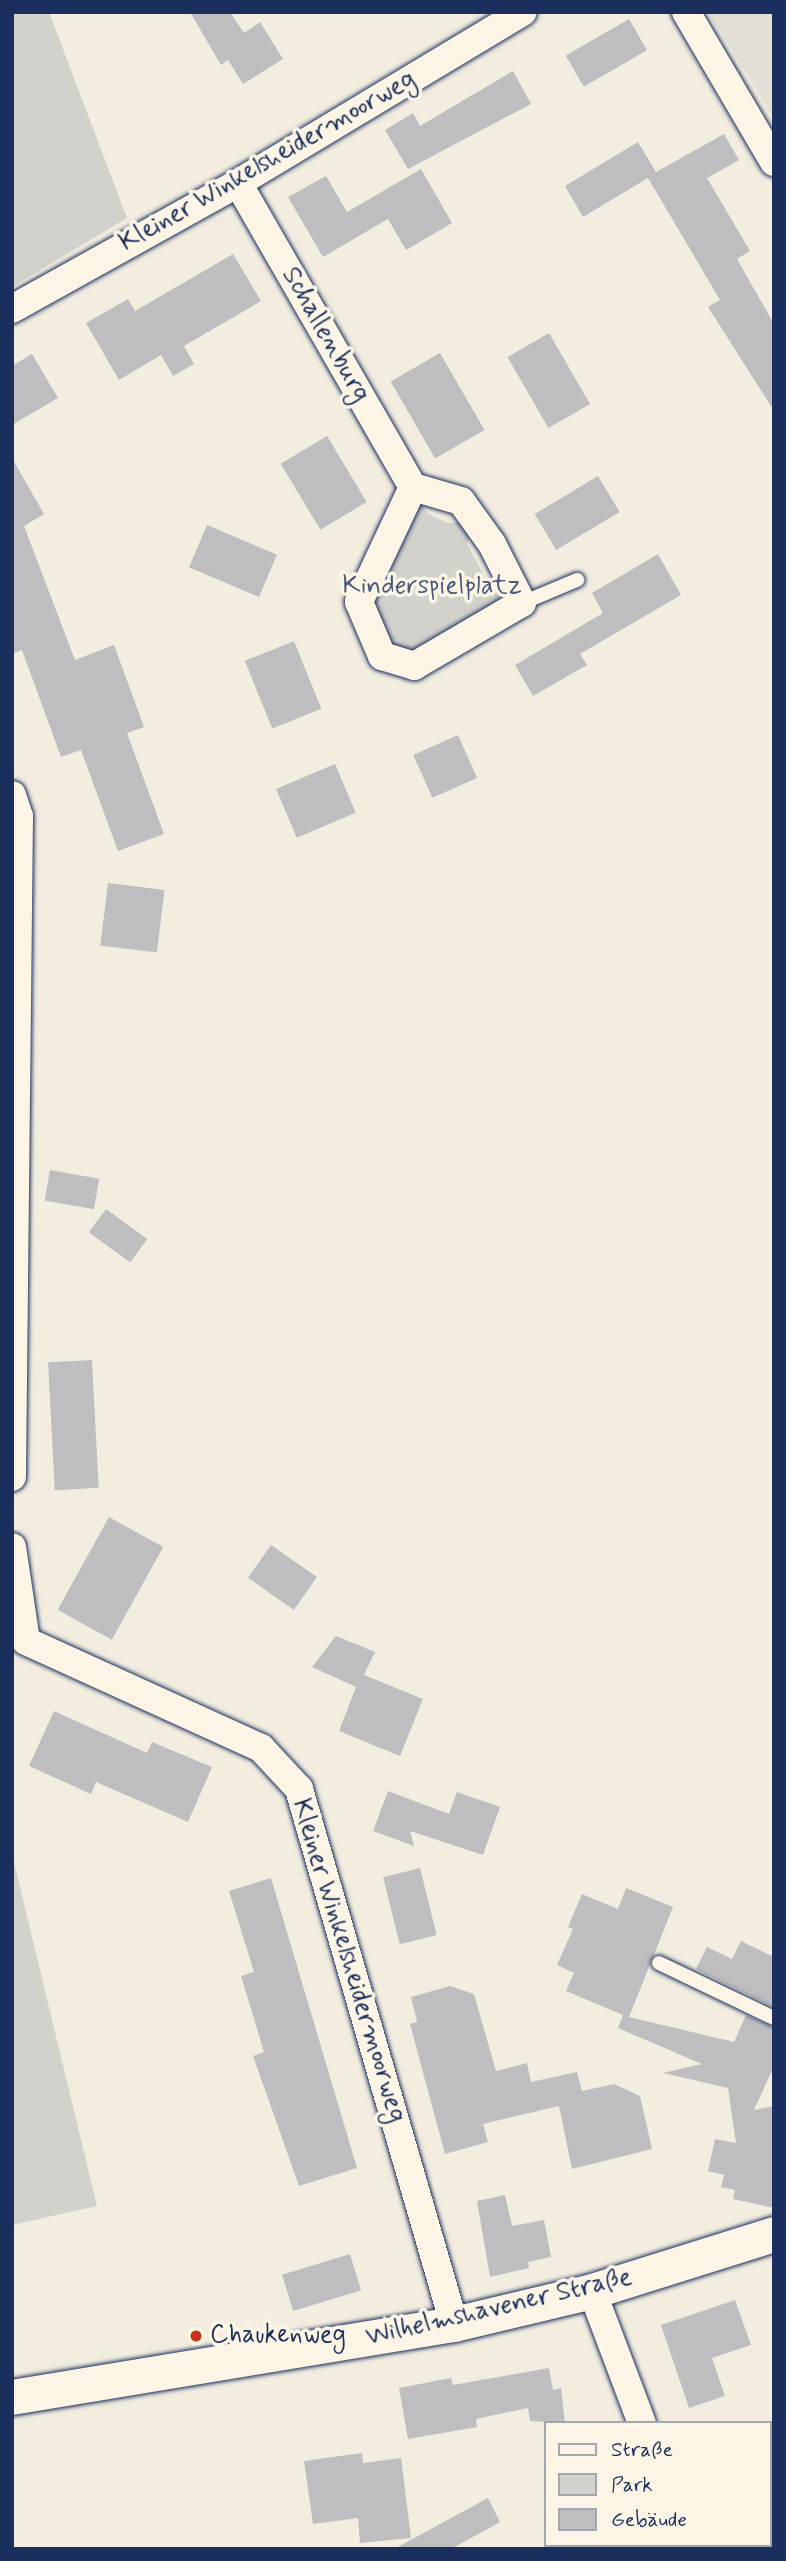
<!DOCTYPE html>
<html>
<head>
<meta charset="utf-8">
<style>
	body { margin:0 }
	#map { position:relative; width:786px; height:2561px; overflow:hidden; background:#f3ede0; font-family:Mynerve,sans-serif }
	div>[style] { position:absolute }
	.built>* { inset:0; background:#e3dfd6 }
	.green>* { inset:0; background:#d3d1cc }
	.building>* { inset:0; background:#bebec0; transform-origin:0 0 }
	.roads { filter:drop-shadow(0 0 2px #1b2f5e) drop-shadow(0 0 2px #1b2f5e) }
	.service>* { height:14px; margin:-7px; padding:0 7px; transform-origin:7px; border-radius:7px; background:#fcf5e5 }
	.minor>* { height:28px; margin:-14px; padding:0 14px; transform-origin:14px; border-radius:14px; background:#fcf5e5 }
	.tertiary>* { height:35px; margin:-17.5px; padding:0 17.5px; transform-origin:17.5px; border-radius:17.5px; background:#fcf5e5 }
	.dots>* { width:19px; height:19px; translate:-50% -50%; box-sizing:border-box; border:4px solid #fcf5e5; border-radius:50% }
	span { translate:-50% -50%; white-space:nowrap; text-align:center; line-height:1.15; -webkit-text-stroke:7px #fcf5e5; paint-order:stroke }
	.street-label { font-size:26px; color:#1b2f5e }
	.park-label { font-size:26px; color:#49587a }
	.poi-label { font-size:26px; color:#1b2f5e }
	.left { translate:0 -50%; text-align:left }
	.frame { position:absolute; inset:0; border:14px solid #1b2f5e; pointer-events:none }
	.legend { position:absolute; left:544px; top:2421px; width:228px; height:126px; box-sizing:border-box; background:#fcf5e5; border:2px solid #a2a6af; margin:0; padding:9px 12px; list-style:none; font-size:21px; color:#1b2f5e }
	.legend li { display:flex; align-items:center; gap:14px; height:35px }
	.legend b { width:35px; border:2px solid #a2a6af }
</style>
</head>
<body>
<div id="map">
	<div class="built">
		<div style="clip-path:polygon(708px 12px,774px 12px,774px 118px)"></div>
	</div>
	<div class="green">
		<div style="clip-path:polygon(12px 12px,49px 12px,127px 218px,12px 287px)"></div>
		<div style="clip-path:polygon(419px 501px,427px 513px,448px 523px,461px 522px,471px 532px,467px 544px,487px 581px,501px 587px,497px 604px,415px 652px,395px 650px,375px 616px,375px 600px)"></div>
		<div style="clip-path:polygon(12px 1854px,97px 2206px,12px 2225px)"></div>
	</div>
	<div class="building">
		<div style="clip-path:polygon(190px 12px,230px 12px,244px 33px,260px 22px,283px 59px,243px 84px,228px 60px,221px 65px)"></div>
		<div style="left:629px;top:19px;width:36px;height:73px;rotate:60deg"></div>
		<div style="clip-path:polygon(513px 71px,531px 104px,408px 169px,385px 130px,413px 113px,420px 126px)"></div>
		<div style="clip-path:polygon(724px 134px,739px 160px,707px 178px,750px 251px,737px 259px,774px 324px,774px 411px,708px 307px,720px 300px,648px 178px,583px 217px,565px 186px,638px 142px,656px 172px)"></div>
		<div style="clip-path:polygon(421px 169px,452px 223px,406px 250px,388px 219px,323px 257px,288px 197px,326px 176px,347px 212px)"></div>
		<div style="clip-path:polygon(233px 254px,261px 301px,184px 346px,194px 364px,173px 376px,161px 355px,119px 380px,86px 323px,128px 299px,135px 311px)"></div>
		<div style="left:549px;top:333px;width:82px;height:48px;rotate:60deg"></div>
		<div style="left:440px;top:353px;width:89px;height:57px;rotate:60deg"></div>
		<div style="clip-path:polygon(32px 354px,58px 398px,12px 425px,12px 366px)"></div>
		<div style="left:327px;top:436px;width:77px;height:54px;rotate:59deg"></div>
		<div style="clip-path:polygon(12px 458px,44px 514px,24px 526px,75px 660px,114px 645px,144px 727px,127px 733px,164px 834px,118px 851px,81px 750px,61px 757px,22px 650px,12px 654px)"></div>
		<div style="left:598px;top:476px;width:42px;height:74px;rotate:59deg"></div>
		<div style="left:207px;top:525px;width:76px;height:46px;rotate:23deg"></div>
		<div style="clip-path:polygon(658px 554px,681px 595px,580px 654px,587px 665px,533px 696px,515px 665px,603px 613px,592px 593px)"></div>
		<div style="left:294px;top:641px;width:73px;height:53px;rotate:68deg"></div>
		<div style="left:458px;top:735px;width:47px;height:49px;rotate:66deg"></div>
		<div style="left:335px;top:764px;width:53px;height:64px;rotate:67deg"></div>
		<div style="left:108px;top:883px;width:57px;height:63px;rotate:7deg"></div>
		<div style="left:50px;top:1170px;width:50px;height:31px;rotate:10deg"></div>
		<div style="left:106px;top:1209px;width:51px;height:29px;rotate:36deg"></div>
		<div style="left:92px;top:1360px;width:128px;height:44px;rotate:87deg"></div>
		<div style="left:109px;top:1517px;width:62px;height:106px;rotate:29deg"></div>
		<div style="left:271px;top:1545px;width:56px;height:40px;rotate:35deg"></div>
		<div style="clip-path:polygon(336px 1636px,375px 1652px,364px 1675px,423px 1699px,400px 1756px,339px 1731px,356px 1687px,312px 1667px)"></div>
		<div style="clip-path:polygon(54px 1711px,147px 1753px,152px 1742px,212px 1767px,188px 1822px,96px 1782px,91px 1794px,29px 1766px)"></div>
		<div style="clip-path:polygon(388px 1791px,449px 1814px,457px 1792px,500px 1807px,483px 1855px,410px 1831px,414px 1846px,373px 1831px)"></div>
		<div style="left:420px;top:1868px;width:69px;height:38px;rotate:76deg"></div>
		<div style="clip-path:polygon(271px 1878px,357px 2168px,299px 2186px,253px 2056px,264px 2052px,241px 1976px,254px 1972px,229px 1891px)"></div>
		<div style="clip-path:polygon(626px 1888px,673px 1907px,629px 2017px,734px 2042px,746px 2015px,774px 2027px,774px 2066px,754px 2110px,774px 2106px,774px 2208px,733px 2199px,735px 2190px,721px 2187px,724px 2175px,708px 2171px,715px 2139px,736px 2143px,728px 2088px,663px 2073px,702px 2064px,618px 2028px,623px 2015px,566px 1991px,574px 1973px,557px 1965px,573px 1929px,568px 1927px,582px 1894px,618px 1909px)"></div>
		<div style="clip-path:polygon(741px 1941px,772px 1956px,774px 1951px,774px 2007px,696px 1969px,707px 1947px,732px 1959px)"></div>
		<div style="clip-path:polygon(450px 1986px,474px 1994px,496px 2071px,527px 2063px,531px 2082px,577px 2072px,582px 2091px,614px 2084px,640px 2096px,652px 2149px,572px 2169px,559px 2106px,483px 2124px,488px 2142px,445px 2154px,410px 2024px,417px 2022px,411px 1997px)"></div>
		<div style="clip-path:polygon(505px 2195px,512px 2226px,544px 2220px,551px 2257px,528px 2262px,529px 2268px,490px 2277px,477px 2201px)"></div>
		<div style="left:350px;top:2254px;width:38px;height:71px;rotate:73deg"></div>
		<div style="clip-path:polygon(735px 2300px,751px 2345px,712px 2358px,725px 2396px,689px 2408px,661px 2325px)"></div>
		<div style="clip-path:polygon(549px 2368px,553px 2390px,561px 2388px,565px 2423px,530px 2421px,528px 2408px,476px 2419px,477px 2427px,408px 2439px,399px 2388px,451px 2378px,453px 2385px)"></div>
		<div style="clip-path:polygon(362px 2453px,363px 2463px,401px 2458px,411px 2538px,360px 2543px,358px 2518px,313px 2524px,304px 2461px)"></div>
		<div style="clip-path:polygon(488px 2498px,500px 2522px,451px 2549px,394px 2549px)"></div>
	</div>
	<div class="roads">
		<div class="service">
			<div style="left:522px;top:603px;width:60px;rotate:-22.7deg"></div>
			<div style="left:659px;top:1963px;width:127px;rotate:25.6deg"></div>
		</div>
		<div class="minor">
			<div style="left:686px;top:12px;width:174px;rotate:59.6deg"></div>
			<div style="left:238px;top:183px;width:351px;rotate:60.1deg"></div>
			<div style="left:413px;top:487px;width:127px;rotate:115.2deg"></div>
			<div style="left:359px;top:602px;width:59px;rotate:66.9deg"></div>
			<div style="left:382px;top:656px;width:34px;rotate:17deg"></div>
			<div style="left:414px;top:666px;width:125px;rotate:-30.3deg"></div>
			<div style="left:522px;top:603px;width:66px;rotate:-117deg"></div>
			<div style="left:492px;top:544px;width:53px;rotate:-125.8deg"></div>
			<div style="left:461px;top:501px;width:50px;rotate:-163.7deg"></div>
			<div style="left:12px;top:309px;width:259px;rotate:-29.1deg"></div>
			<div style="left:238px;top:183px;width:332px;rotate:-31deg"></div>
			<div style="left:12px;top:795px;width:22px;rotate:72deg"></div>
			<div style="left:19px;top:816px;width:661px;rotate:90.61deg"></div>
			<div style="left:12px;top:1547px;width:95px;rotate:81.5deg"></div>
			<div style="left:26px;top:1641px;width:258px;rotate:24.5deg"></div>
			<div style="left:261px;top:1748px;width:56px;rotate:47.2deg"></div>
			<div style="left:299px;top:1789px;width:557px;rotate:73.84deg"></div>
			<div style="left:592px;top:2291px;width:141px;rotate:69.3deg"></div>
			<div style="left:691px;top:2545px;width:4px;rotate:63deg"></div>
		</div>
		<div class="tertiary">
			<div style="left:12px;top:2397px;width:448px;rotate:-9.4deg"></div>
			<div style="left:454px;top:2324px;width:142px;rotate:-13.4deg"></div>
			<div style="left:592px;top:2291px;width:191px;rotate:-17.4deg"></div>
		</div>
	</div>
	<div class="dots">
		<div style="left:196px;top:2336px;background:#c8321e"></div>
	</div>
	<div class="street-label">
		<span style="left:268px;top:162px;rotate:-30deg">Kleiner Winkelsheidermoorweg</span>
		<span style="left:325px;top:335px;rotate:60deg">Schallenburg</span>
		<span style="left:348px;top:1961px;rotate:73deg">Kleiner Winkelsheidermoorweg</span>
		<span style="left:499px;top:2308px;rotate:-13deg">Wilhelmshavener Straße</span>
	</div>
	<div class="park-label">
		<span style="left:432px;top:587px">Kinderspielplatz</span>
	</div>
	<div class="poi-label">
		<span class="left" style="left:210px;top:2336px">Chaukenweg</span>
	</div>
	<div class="frame"></div>
	<ul class="legend">
	<li><b style="height:9px;background:#fcf5e5"></b>Straße</li>
	<li><b style="height:19px;background:#d3d1cc"></b>Park</li>
	<li><b style="height:19px;background:#bebec0"></b>Gebäude</li>
	</ul>
</div>
</body>
</html>
